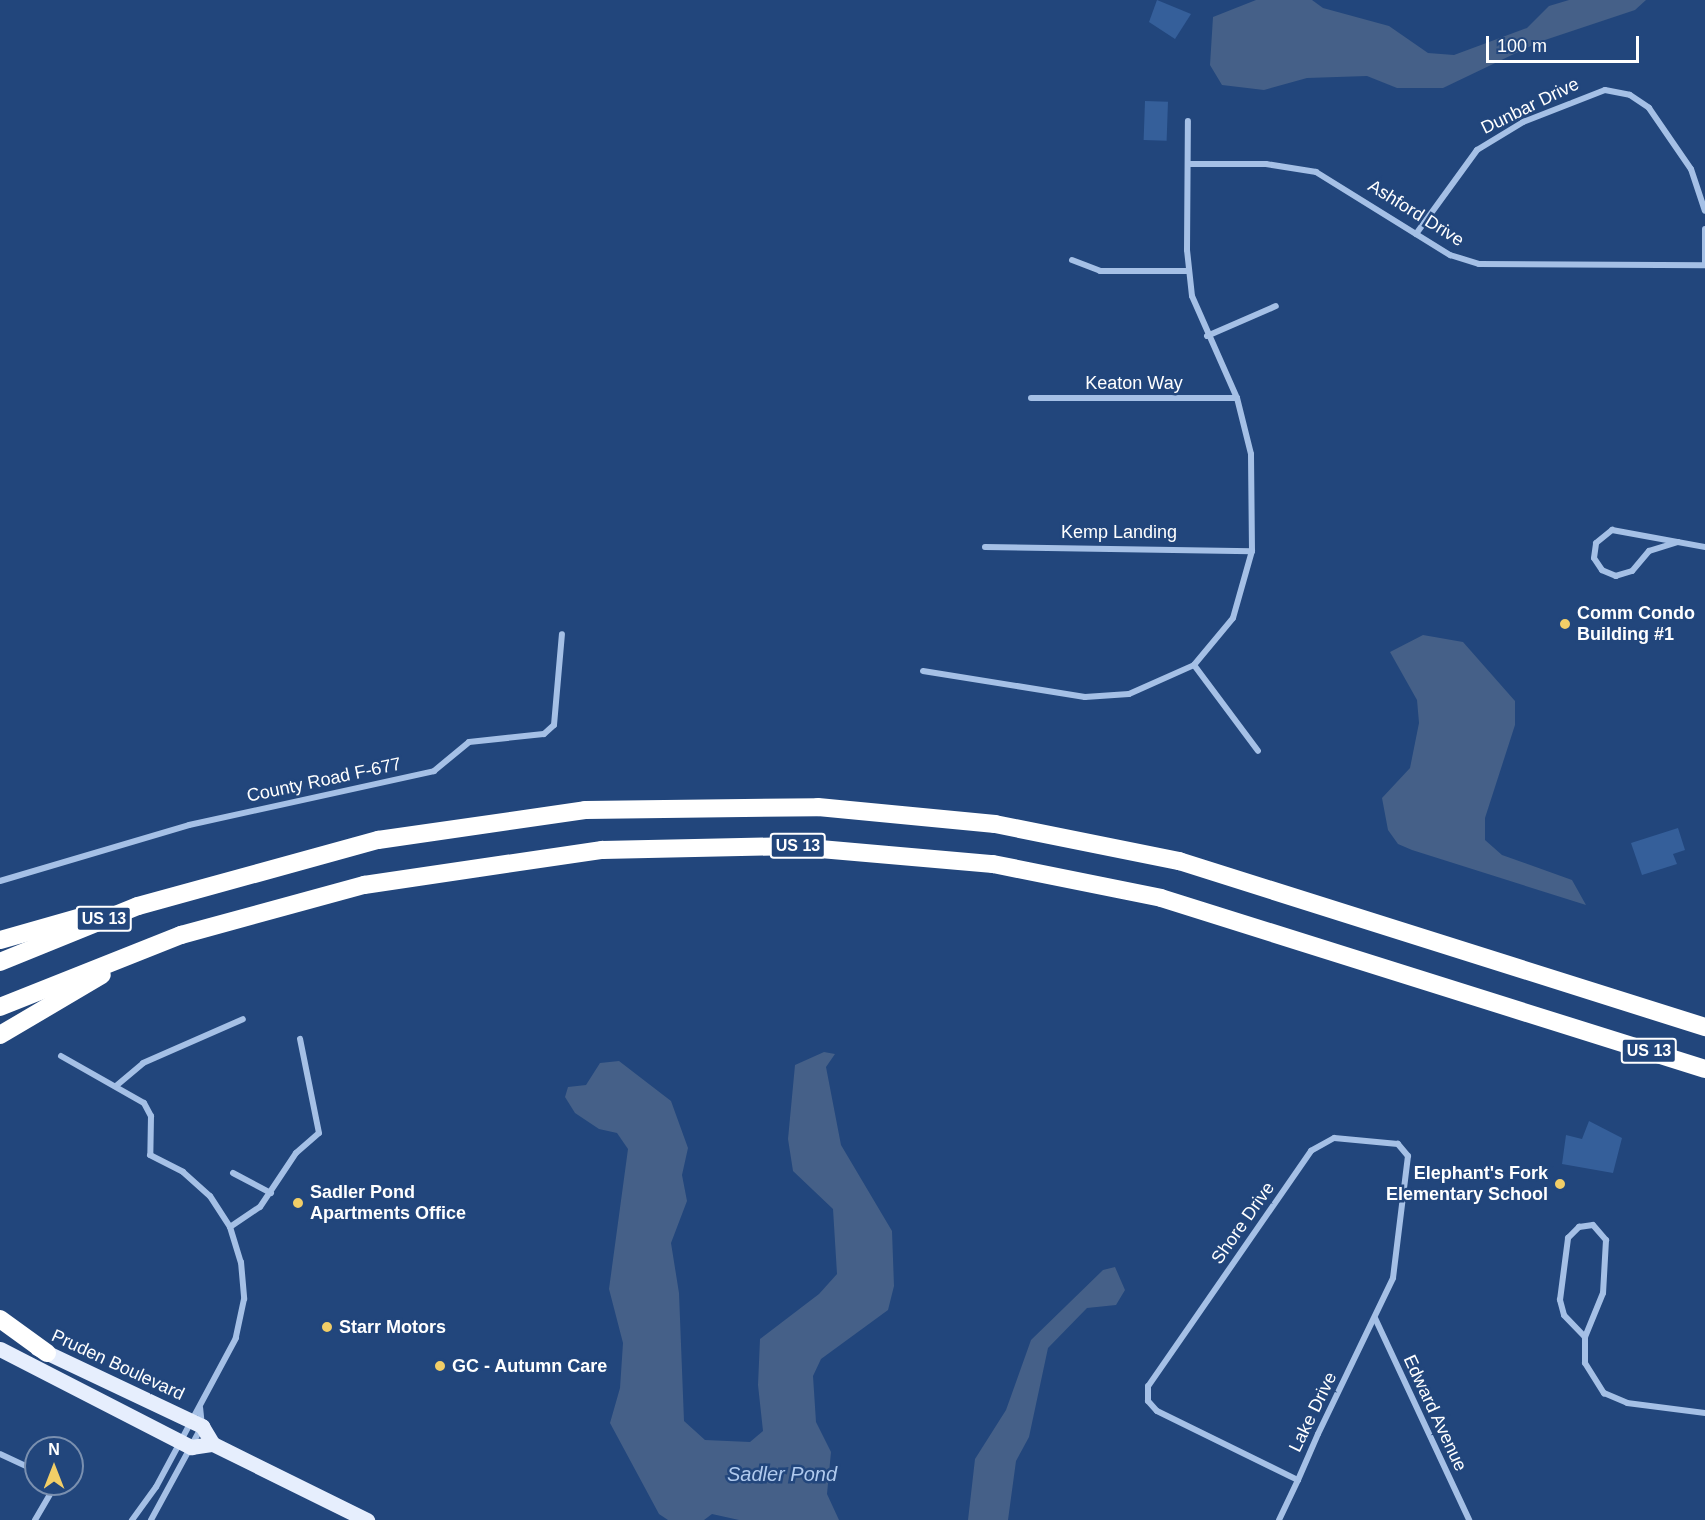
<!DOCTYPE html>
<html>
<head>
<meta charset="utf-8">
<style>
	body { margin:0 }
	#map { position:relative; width:1705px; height:1520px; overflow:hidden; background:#22467c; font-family:Helvetica,sans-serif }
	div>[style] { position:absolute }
	.green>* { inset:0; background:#355f9a; transform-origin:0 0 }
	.water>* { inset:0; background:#456088 }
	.minor>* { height:6px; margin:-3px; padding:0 3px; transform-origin:3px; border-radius:3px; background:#a5c0e6 }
	.primary>* { height:15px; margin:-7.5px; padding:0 7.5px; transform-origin:7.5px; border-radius:7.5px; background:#e6eefd }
	.motorway>* { height:18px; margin:-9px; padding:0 9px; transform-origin:9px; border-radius:9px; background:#fff }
	.dots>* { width:16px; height:16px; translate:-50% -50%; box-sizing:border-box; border:3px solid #22467c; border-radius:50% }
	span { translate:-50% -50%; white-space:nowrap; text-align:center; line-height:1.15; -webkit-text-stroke:5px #22467c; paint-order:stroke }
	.shield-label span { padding:2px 4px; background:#22467c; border:2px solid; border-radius:4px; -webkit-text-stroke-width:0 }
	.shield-label { font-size:16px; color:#fff; font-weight:700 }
	.street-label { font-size:18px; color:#fff }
	.poi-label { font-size:18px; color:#fff; font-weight:700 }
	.left { translate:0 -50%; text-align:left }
	.right { translate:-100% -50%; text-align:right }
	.water-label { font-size:20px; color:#b0caee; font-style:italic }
	.north { position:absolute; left:24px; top:1436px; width:60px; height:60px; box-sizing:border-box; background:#22467c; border:2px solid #7a90b0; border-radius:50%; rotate:0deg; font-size:16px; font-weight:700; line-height:24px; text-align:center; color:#fff }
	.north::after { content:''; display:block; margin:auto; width:21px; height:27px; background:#f2ce67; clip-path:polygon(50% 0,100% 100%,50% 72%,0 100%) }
	.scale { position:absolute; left:1486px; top:36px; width:153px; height:27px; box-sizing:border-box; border:3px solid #fff; border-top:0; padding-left:8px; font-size:18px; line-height:21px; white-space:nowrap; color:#fff; -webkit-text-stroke:4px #22467c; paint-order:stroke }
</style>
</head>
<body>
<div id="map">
	<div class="green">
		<div style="clip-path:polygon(1157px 0,1191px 14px,1175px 39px,1149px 22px)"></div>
		<div style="left:1145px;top:101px;width:23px;height:39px;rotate:2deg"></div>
		<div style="clip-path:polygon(1678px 828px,1685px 850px,1673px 854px,1677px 864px,1642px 875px,1631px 843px)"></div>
		<div style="clip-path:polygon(1589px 1121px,1622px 1138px,1613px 1173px,1562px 1164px,1566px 1135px,1582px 1139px)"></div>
	</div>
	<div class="water">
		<div style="clip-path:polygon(1256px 0,1312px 0,1323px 8px,1389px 26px,1428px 53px,1454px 55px,1527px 28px,1549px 6px,1569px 0,1646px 0,1635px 10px,1539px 42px,1443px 88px,1397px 88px,1367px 76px,1307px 78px,1264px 90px,1222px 85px,1210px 65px,1213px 17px)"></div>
		<div style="clip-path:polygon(1423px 635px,1463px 642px,1515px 701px,1515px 725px,1485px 818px,1485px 840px,1502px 855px,1572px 880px,1586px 905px,1412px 850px,1398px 844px,1388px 830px,1382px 798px,1410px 768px,1419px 723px,1417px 700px,1390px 652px)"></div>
		<div style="clip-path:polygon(824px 1052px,835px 1054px,826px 1067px,841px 1145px,892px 1231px,894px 1286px,888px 1310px,821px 1359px,813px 1376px,816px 1422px,831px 1452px,827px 1494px,839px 1520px,739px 1520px,712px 1514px,704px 1520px,668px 1520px,659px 1514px,610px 1423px,620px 1388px,623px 1343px,609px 1289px,628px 1149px,617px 1133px,599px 1129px,575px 1113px,565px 1097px,568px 1087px,586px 1085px,600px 1063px,619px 1061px,671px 1101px,688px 1148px,682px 1175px,687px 1201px,671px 1243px,679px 1293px,684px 1421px,705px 1440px,750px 1442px,763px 1431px,758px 1385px,760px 1339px,819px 1294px,837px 1274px,833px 1209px,793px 1171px,788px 1139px,795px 1065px)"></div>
		<div style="clip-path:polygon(1115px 1267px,1125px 1290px,1116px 1305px,1087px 1308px,1048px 1348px,1029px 1437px,1016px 1461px,1008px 1520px,968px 1520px,975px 1459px,1006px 1410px,1031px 1340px,1103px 1270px)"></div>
	</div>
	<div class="minor">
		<div style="left:1188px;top:164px;width:78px"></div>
		<div style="left:1266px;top:164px;width:51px;rotate:9.1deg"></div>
		<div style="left:1316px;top:172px;width:158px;rotate:31.8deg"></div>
		<div style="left:1450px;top:255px;width:30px;rotate:17deg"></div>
		<div style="left:1479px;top:264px;width:226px;rotate:0.3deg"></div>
		<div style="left:1416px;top:234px;width:104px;rotate:-54deg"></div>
		<div style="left:1477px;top:150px;width:54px;rotate:-31.3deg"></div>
		<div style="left:1523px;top:122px;width:88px;rotate:-21.3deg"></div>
		<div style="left:1605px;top:90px;width:25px;rotate:11deg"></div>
		<div style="left:1630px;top:95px;width:23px;rotate:34deg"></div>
		<div style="left:1649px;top:108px;width:74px;rotate:55.5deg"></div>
		<div style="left:1691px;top:169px;width:44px;rotate:71.6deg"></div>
		<div style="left:1072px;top:260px;width:30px;rotate:21deg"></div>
		<div style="left:1100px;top:271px;width:88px"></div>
		<div style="left:1705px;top:265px;width:36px;rotate:-90deg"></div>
		<div style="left:1207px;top:336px;width:75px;rotate:-23.5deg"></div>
		<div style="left:1031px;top:398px;width:206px"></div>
		<div style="left:1678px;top:542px;width:30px;rotate:163deg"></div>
		<div style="left:1649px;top:551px;width:26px;rotate:130deg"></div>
		<div style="left:1632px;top:571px;width:17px;rotate:163deg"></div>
		<div style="left:1616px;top:576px;width:15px;rotate:-157deg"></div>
		<div style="left:1602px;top:570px;width:14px;rotate:-124deg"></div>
		<div style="left:1594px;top:558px;width:15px;rotate:-82deg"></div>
		<div style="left:1596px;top:543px;width:21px;rotate:-39deg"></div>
		<div style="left:1612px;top:530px;width:95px;rotate:10.4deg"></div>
		<div style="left:985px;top:547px;width:267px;rotate:0.9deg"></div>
		<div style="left:1194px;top:665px;width:107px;rotate:53.3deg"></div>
		<div style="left:923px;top:671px;width:164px;rotate:9.1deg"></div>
		<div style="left:1085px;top:697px;width:44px;rotate:-3.9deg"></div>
		<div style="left:1129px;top:694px;width:71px;rotate:-24deg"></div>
		<div style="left:1194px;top:665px;width:61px;rotate:-50.3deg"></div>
		<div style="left:1233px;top:618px;width:70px;rotate:-74.2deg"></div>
		<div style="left:1252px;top:551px;width:97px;rotate:-90.6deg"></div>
		<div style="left:1251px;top:454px;width:58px;rotate:-104deg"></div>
		<div style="left:1237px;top:398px;width:111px;rotate:-113.8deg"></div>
		<div style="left:1192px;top:296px;width:46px;rotate:-96.2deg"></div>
		<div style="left:1187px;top:250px;width:129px;rotate:-89.6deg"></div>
		<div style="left:0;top:881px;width:197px;rotate:-16.5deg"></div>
		<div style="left:189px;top:825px;width:251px;rotate:-12.4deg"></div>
		<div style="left:434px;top:771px;width:45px;rotate:-39.6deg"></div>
		<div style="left:469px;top:742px;width:75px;rotate:-6.1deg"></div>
		<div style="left:544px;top:734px;width:13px;rotate:-42deg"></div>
		<div style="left:554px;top:725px;width:91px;rotate:-85deg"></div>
		<div style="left:61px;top:1056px;width:95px;rotate:29.5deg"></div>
		<div style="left:144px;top:1103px;width:15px;rotate:62deg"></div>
		<div style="left:151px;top:1116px;width:39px;rotate:91deg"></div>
		<div style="left:150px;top:1155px;width:37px;rotate:27deg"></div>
		<div style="left:183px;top:1172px;width:36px;rotate:42deg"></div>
		<div style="left:210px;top:1196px;width:37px;rotate:57deg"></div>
		<div style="left:230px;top:1227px;width:37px;rotate:73deg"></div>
		<div style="left:241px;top:1262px;width:37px;rotate:85deg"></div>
		<div style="left:244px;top:1299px;width:40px;rotate:102deg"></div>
		<div style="left:236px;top:1338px;width:169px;rotate:118.2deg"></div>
		<div style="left:156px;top:1487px;width:41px;rotate:126deg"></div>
		<div style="left:116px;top:1086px;width:35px;rotate:-40deg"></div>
		<div style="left:143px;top:1063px;width:109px;rotate:-23.7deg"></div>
		<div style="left:233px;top:1173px;width:43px;rotate:27.8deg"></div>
		<div style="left:1593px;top:1225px;width:20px;rotate:49deg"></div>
		<div style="left:1606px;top:1240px;width:53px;rotate:93.2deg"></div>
		<div style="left:1603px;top:1293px;width:48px;rotate:112.2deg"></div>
		<div style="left:1585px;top:1337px;width:30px;rotate:-134deg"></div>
		<div style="left:1564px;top:1315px;width:16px;rotate:-105deg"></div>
		<div style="left:1560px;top:1300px;width:63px;rotate:-82.6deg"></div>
		<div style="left:1568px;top:1238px;width:16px;rotate:-45deg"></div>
		<div style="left:1579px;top:1227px;width:14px;rotate:-8deg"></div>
		<div style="left:230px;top:1227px;width:36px;rotate:-34deg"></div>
		<div style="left:260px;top:1207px;width:65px;rotate:-56.3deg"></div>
		<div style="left:296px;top:1153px;width:30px;rotate:-41deg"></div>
		<div style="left:319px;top:1133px;width:96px;rotate:-101.4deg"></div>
		<div style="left:1375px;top:1318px;width:223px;rotate:65deg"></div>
		<div style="left:1585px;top:1337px;width:26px;rotate:90deg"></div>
		<div style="left:1585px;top:1363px;width:36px;rotate:58deg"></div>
		<div style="left:1604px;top:1393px;width:25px;rotate:23deg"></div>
		<div style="left:1627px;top:1403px;width:79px;rotate:7.3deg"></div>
		<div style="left:0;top:1454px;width:40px;rotate:25deg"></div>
		<div style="left:35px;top:1520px;width:42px;rotate:-59.7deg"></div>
		<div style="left:151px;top:1520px;width:107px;rotate:-61.5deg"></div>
		<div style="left:202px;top:1426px;width:18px;rotate:-96deg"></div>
		<div style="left:1279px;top:1520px;width:44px;rotate:-64.6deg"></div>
		<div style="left:1298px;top:1480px;width:50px;rotate:-66.5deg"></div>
		<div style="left:1318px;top:1434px;width:173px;rotate:-64.3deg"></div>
		<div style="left:1393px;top:1278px;width:123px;rotate:-83deg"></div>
		<div style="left:1408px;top:1156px;width:16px;rotate:-130deg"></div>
		<div style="left:1398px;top:1144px;width:64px;rotate:-174.6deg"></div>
		<div style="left:1334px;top:1138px;width:26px;rotate:151deg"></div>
		<div style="left:1311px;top:1151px;width:286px;rotate:124.7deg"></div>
		<div style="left:1148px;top:1386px;width:15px;rotate:90deg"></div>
		<div style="left:1148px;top:1401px;width:13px;rotate:48deg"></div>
		<div style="left:1157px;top:1411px;width:157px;rotate:26.1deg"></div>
	</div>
	<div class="primary">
		<div style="left:37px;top:1348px;width:183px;rotate:25.3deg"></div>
		<div style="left:202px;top:1426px;width:21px;rotate:59deg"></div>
		<div style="left:213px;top:1444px;width:172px;rotate:26.3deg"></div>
		<div style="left:0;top:1349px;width:215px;rotate:27.2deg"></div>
		<div style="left:191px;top:1447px;width:22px;rotate:-8deg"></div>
	</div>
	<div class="motorway">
		<div style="left:0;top:940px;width:81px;rotate:-15.8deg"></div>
		<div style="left:0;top:962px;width:149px;rotate:-22.1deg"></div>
		<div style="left:138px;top:906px;width:249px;rotate:-15.4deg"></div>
		<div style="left:378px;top:840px;width:209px;rotate:-8.2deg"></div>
		<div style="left:585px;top:810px;width:233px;rotate:-0.7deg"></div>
		<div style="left:818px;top:807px;width:178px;rotate:5.5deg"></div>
		<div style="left:995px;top:824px;width:188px;rotate:11.4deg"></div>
		<div style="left:1179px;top:861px;width:552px;rotate:17.52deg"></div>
		<div style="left:0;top:1007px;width:195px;rotate:-21.7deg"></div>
		<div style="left:181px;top:935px;width:190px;rotate:-15.3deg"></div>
		<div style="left:364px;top:885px;width:241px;rotate:-8.4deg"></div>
		<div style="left:602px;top:850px;width:184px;rotate:-1.2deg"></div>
		<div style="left:786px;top:846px;width:208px;rotate:5deg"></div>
		<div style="left:993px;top:864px;width:171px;rotate:11.4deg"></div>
		<div style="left:1161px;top:898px;width:570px;rotate:17.45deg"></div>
		<div style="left:0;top:1035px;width:118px;rotate:-30.5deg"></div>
		<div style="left:0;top:1319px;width:58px;rotate:35.9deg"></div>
	</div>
	<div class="dots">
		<div style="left:1565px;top:624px;background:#f2ce67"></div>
		<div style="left:1560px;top:1184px;background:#f2ce67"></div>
		<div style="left:298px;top:1203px;background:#f2ce67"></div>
		<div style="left:327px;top:1327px;background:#f2ce67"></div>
		<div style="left:440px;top:1366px;background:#f2ce67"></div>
	</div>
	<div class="shield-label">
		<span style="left:798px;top:846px">US 13</span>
		<span style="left:104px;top:919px">US 13</span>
		<span style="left:1649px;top:1051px">US 13</span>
	</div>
	<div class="street-label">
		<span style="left:1530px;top:106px;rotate:-26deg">Dunbar Drive</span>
		<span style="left:1416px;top:213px;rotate:32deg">Ashford Drive</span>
		<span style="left:1134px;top:383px">Keaton Way</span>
		<span style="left:1119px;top:532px">Kemp Landing</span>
		<span style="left:324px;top:780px;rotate:-12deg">County Road F-677</span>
		<span style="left:1243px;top:1223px;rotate:-55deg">Shore Drive</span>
		<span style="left:118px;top:1365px;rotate:25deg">Pruden Boulevard</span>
		<span style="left:1313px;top:1412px;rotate:-64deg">Lake Drive</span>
		<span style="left:1435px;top:1413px;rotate:65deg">Edward Avenue</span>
	</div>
	<div class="poi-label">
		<span class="left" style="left:1577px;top:624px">Comm Condo<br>Building #1</span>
		<span class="right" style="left:1548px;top:1184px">Elephant's Fork<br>Elementary School</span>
		<span class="left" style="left:310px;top:1203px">Sadler Pond<br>Apartments Office</span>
		<span class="left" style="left:339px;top:1327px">Starr Motors</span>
		<span class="left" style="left:452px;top:1366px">GC - Autumn Care</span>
	</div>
	<div class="water-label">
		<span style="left:782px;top:1474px">Sadler Pond</span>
	</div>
	<div class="north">N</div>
	<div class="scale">100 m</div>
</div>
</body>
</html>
